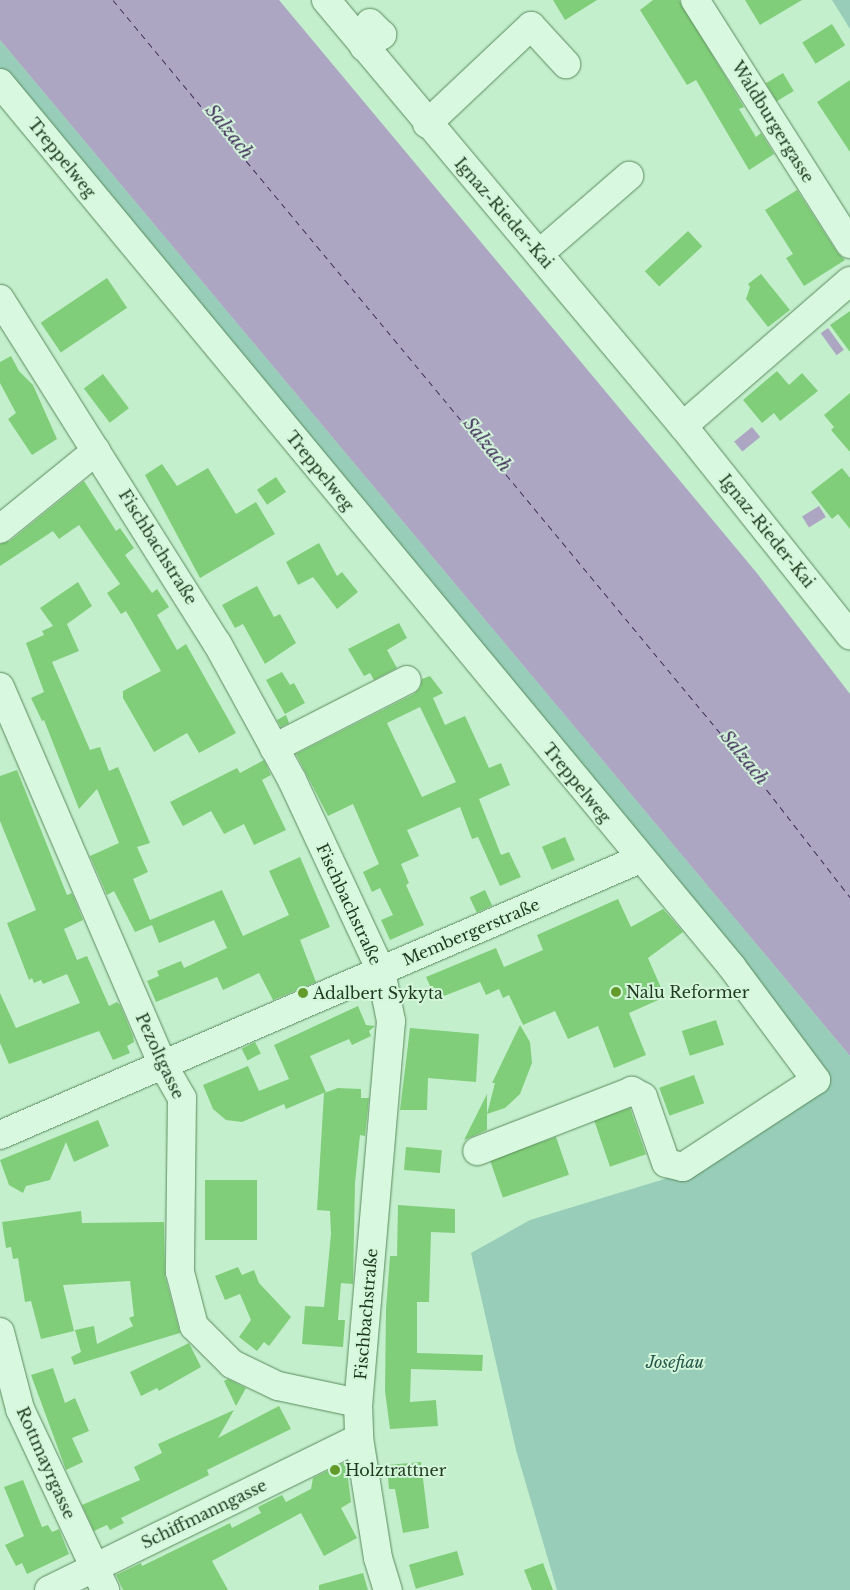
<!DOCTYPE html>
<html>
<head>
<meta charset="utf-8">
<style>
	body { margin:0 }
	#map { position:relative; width:850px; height:1590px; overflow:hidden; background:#c4efcd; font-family:"Libre Baskerville",serif }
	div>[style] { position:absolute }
	.green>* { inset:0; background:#98ceb9 }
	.water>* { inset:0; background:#aca6c2; transform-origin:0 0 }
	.ferry>* { height:1px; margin-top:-0.5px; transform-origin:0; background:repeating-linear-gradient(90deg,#412d5a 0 6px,transparent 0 11px) }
	.building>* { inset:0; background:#80ce79; transform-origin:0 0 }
	.roads { filter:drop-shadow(0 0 1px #5a8a5c) drop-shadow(0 0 1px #5a8a5c) }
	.minor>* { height:28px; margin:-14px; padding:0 14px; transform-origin:14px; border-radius:14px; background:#d8f9df }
	.dots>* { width:14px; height:14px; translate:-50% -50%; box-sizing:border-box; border:2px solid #d4f6db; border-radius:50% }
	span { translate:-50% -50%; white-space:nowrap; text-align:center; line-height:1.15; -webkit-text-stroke:4px #d4f6db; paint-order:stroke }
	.street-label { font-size:16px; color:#1f3a1e }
	.poi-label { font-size:16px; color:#1f3a1e }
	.left { translate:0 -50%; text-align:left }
	.park-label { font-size:16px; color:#24574b; font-style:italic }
	.water-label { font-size:18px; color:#412d5a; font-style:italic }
</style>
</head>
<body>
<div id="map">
	<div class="green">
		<div style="clip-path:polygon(832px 0,850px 0,850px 29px)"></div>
		<div style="clip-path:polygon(0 40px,850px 1056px,850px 1590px,557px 1590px,516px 1450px,471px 1253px,530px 1220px,694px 1170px,822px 1082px,0 76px)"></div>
	</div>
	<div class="water">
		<div style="clip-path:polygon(0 0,279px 0,756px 572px,850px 694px,850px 1056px,0 40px)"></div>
		<div style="left:828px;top:328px;width:27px;height:9px;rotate:54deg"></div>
		<div style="left:752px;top:427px;width:13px;height:23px;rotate:51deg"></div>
		<div style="left:819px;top:506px;width:13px;height:20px;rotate:58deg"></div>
	</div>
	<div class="ferry">
		<div style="left:113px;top:0;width:1014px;rotate:50.36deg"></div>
		<div style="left:760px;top:781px;width:147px;rotate:52.2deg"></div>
	</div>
	<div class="building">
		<div style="clip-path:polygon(553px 0,597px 0,565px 20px)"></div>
		<div style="clip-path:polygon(653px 0,679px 0,744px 107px,739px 109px,756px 137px,761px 133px,774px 154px,749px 170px,696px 80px,687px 85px,640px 10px)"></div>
		<div style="clip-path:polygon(745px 0,802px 0,760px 25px)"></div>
		<div style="left:832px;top:24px;width:25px;height:35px;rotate:58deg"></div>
		<div style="left:783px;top:73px;width:21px;height:20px;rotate:59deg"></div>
		<div style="clip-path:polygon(850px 80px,850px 152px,817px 102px)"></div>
		<div style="clip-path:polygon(797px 190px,837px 252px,845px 260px,804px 286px,786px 258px,793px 254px,765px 210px)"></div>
		<div style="left:688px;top:231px;width:21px;height:59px;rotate:47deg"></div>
		<div style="clip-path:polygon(761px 274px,790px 310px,768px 327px,746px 299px,750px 287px,748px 284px)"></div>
		<div style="left:107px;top:278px;width:36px;height:80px;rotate:56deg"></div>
		<div style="clip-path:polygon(850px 311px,850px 352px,830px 325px)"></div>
		<div style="clip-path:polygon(11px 356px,19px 371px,33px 385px,57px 439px,32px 455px,8px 419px,16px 413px,0 383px,0 362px)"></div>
		<div style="clip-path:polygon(777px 371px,789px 385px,802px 373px,818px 391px,780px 421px,774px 413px,762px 423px,743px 400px)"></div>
		<div style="left:103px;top:374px;width:43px;height:24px;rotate:53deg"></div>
		<div style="clip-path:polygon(850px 393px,850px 452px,831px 430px,834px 427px,824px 415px)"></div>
		<div style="clip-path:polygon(162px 464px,177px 486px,208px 468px,236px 514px,256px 502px,275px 534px,200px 578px,145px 475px)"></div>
		<div style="clip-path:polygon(842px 468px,850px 478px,850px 529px,838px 514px,832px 519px,811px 492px)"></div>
		<div style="left:276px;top:477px;width:18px;height:23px;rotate:56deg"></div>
		<div style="clip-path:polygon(84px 481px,116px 531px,120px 528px,134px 548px,125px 555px,152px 593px,157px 589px,169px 607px,157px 615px,177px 650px,186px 644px,236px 733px,199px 753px,187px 733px,154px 752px,123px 698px,123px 691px,161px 671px,126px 611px,121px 614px,107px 593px,120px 584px,79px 525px,59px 539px,53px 531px,0 566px,0 544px,10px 541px)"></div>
		<div style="clip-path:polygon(319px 543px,337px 576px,342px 572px,358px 592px,337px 609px,313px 577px,298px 585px,286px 562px)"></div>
		<div style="clip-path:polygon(78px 582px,92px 606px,67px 624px,79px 651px,52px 662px,90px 750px,100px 747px,109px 771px,118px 767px,150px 843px,137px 847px,148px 872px,133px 879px,150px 920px,222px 890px,243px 936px,289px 915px,269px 871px,300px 857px,330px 927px,300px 940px,316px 982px,273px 1000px,259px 973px,223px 990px,217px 977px,156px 1002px,147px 981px,159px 976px,157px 971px,181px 961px,184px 968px,227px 948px,214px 920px,159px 943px,152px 925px,135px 932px,114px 891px,107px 895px,90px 856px,119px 843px,97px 789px,79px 809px,44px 720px,42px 721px,31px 698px,44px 692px,26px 643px,44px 635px,42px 631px,53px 626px,40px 608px)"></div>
		<div style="clip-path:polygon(257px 586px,274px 617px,280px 614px,296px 643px,265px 664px,243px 624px,235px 628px,222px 605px)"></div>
		<div style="clip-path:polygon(399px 623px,407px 638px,387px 650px,397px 668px,374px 680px,370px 673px,364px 676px,348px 649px)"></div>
		<div style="clip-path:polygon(282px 672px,290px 685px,294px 683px,305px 703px,285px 714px,266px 680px)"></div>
		<div style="clip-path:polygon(evenodd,430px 676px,443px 693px,433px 698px,445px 725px,465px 716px,489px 768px,501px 763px,510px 785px,479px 799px,501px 855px,509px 852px,521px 877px,500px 886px,478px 837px,472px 839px,460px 807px,407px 830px,419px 856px,401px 864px,409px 883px,406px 885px,424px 925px,390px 940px,381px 920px,393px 915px,380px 888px,372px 892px,363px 872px,379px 864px,353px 804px,328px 816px,296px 754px,414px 694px,420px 688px,422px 679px,430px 676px,420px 707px,456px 782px,422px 797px,387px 723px,420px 707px)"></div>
		<div style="clip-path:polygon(286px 715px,289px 723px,281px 727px,277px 720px)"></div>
		<div style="clip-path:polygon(264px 760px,271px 775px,262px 780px,286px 830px,254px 845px,244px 824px,224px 834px,211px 811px,183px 826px,170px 802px,237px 768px,240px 773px)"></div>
		<div style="clip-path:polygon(17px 770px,67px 895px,72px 893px,83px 920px,64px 929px,77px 960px,87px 956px,109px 1006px,117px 1002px,120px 1005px,133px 1036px,134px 1042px,127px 1046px,130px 1053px,113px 1060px,99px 1031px,9px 1064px,0 1043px,0 993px,16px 1028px,80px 1003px,67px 974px,43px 984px,41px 980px,34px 983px,32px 978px,29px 980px,7px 923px,36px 910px,0 821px,0 776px)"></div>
		<div style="left:565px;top:837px;width:25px;height:25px;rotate:67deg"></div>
		<div style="left:485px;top:890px;width:17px;height:17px;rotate:65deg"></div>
		<div style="clip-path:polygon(618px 899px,631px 927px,663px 909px,683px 932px,648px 958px,665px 997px,629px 1013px,646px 1055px,614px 1068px,598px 1026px,568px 1039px,555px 1011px,523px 1025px,509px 995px,503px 998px,499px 989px,486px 995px,480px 982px,436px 999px,426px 977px,496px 948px,504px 967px,543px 950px,537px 935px)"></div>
		<div style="clip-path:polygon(358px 1006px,366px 1025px,375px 1026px,369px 1031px,371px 1036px,352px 1045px,349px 1039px,310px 1056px,326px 1092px,286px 1109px,284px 1104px,242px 1122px,226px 1120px,213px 1109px,203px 1085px,248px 1066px,259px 1091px,289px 1079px,274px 1045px)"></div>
		<div style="left:716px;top:1020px;width:26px;height:36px;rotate:72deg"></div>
		<div style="clip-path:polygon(520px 1025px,530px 1042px,532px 1063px,520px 1094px,505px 1108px,487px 1114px,495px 1083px,492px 1083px)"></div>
		<div style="clip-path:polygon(410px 1028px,479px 1034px,476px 1082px,428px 1078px,427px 1110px,400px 1110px)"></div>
		<div style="left:255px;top:1042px;width:13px;height:15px;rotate:63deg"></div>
		<div style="left:694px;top:1075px;width:30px;height:37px;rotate:70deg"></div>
		<div style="clip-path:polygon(338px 1088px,361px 1089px,361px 1098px,369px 1098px,365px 1136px,360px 1135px,355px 1183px,353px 1284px,341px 1283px,338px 1320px,345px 1320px,343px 1347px,302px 1344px,305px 1306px,324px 1307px,331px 1234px,330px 1211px,317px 1210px,324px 1093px)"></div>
		<div style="clip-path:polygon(487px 1094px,487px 1130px,464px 1140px)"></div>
		<div style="left:630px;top:1108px;width:49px;height:38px;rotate:71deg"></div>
		<div style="clip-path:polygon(98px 1120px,109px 1146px,74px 1162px,66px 1142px,50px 1180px,26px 1186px,23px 1193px,9px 1185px,0 1160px)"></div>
		<div style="left:556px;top:1137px;width:40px;height:70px;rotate:71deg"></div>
		<div style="left:406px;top:1147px;width:36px;height:23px;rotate:5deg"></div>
		<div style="left:205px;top:1180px;width:52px;height:60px"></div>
		<div style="clip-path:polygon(398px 1205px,455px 1209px,455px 1233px,431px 1232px,429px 1302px,417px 1302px,417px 1353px,483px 1355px,482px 1371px,411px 1369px,410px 1402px,436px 1400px,438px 1426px,390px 1429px,385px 1391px,386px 1309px,390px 1256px,397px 1256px)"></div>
		<div style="clip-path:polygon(81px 1211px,82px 1223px,164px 1222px,165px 1276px,180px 1333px,74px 1365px,71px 1357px,81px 1352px,75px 1330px,94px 1326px,97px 1344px,133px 1326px,129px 1318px,134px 1316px,130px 1281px,63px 1285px,74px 1331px,41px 1339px,31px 1301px,25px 1302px,18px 1258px,13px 1259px,11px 1247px,6px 1248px,2px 1222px)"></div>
		<div style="clip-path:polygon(238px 1267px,242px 1275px,254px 1270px,259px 1283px,291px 1317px,269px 1346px,264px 1342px,257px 1351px,239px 1337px,251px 1320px,240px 1294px,225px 1300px,215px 1276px)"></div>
		<div style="clip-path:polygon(189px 1343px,201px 1367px,159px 1391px,157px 1388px,141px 1396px,130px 1372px)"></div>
		<div style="clip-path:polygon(53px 1368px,65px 1403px,75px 1398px,89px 1431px,72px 1438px,83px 1462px,66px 1470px,31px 1375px)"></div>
		<div style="clip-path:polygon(228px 1379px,246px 1388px,236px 1406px,224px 1381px)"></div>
		<div style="clip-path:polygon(279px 1406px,291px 1429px,207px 1470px,209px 1475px,121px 1518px,124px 1523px,110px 1530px,107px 1525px,94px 1531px,82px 1505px,140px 1480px,134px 1467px,162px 1453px,158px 1444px,234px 1410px,218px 1438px)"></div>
		<div style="clip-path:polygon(346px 1462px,351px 1502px,341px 1508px,357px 1538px,324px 1556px,301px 1513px,212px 1561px,228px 1590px,123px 1590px,116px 1575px,141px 1563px,142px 1566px,230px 1523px,232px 1528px,261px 1513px,258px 1507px,282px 1495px,286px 1502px,311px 1489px,313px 1478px)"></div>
		<div style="clip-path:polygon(421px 1462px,429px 1528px,403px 1533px,395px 1489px,389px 1489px,387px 1465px)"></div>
		<div style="clip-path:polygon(23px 1480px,42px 1527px,48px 1525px,52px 1532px,59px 1529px,69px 1554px,27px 1574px,22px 1563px,16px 1566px,5px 1545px,24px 1536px,4px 1487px)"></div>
		<div style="left:457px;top:1551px;width:25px;height:50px;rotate:74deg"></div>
		<div style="clip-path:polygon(543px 1563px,553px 1590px,532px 1590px,524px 1570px)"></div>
		<div style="clip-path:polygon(363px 1573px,368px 1590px,319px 1590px,319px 1585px)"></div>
	</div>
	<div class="roads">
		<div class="minor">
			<div style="left:326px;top:0;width:556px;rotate:50.04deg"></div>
			<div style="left:683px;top:426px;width:268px;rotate:51.4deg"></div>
			<div style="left:695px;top:0;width:289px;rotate:57.6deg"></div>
			<div style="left:364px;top:47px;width:22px;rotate:-34deg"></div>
			<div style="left:382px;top:35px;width:17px;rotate:-135deg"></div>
			<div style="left:0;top:83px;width:1148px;rotate:50.37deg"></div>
			<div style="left:732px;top:967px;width:141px;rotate:53.4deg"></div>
			<div style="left:816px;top:1080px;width:159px;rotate:146.8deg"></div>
			<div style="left:683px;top:1167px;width:17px;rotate:-167deg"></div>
			<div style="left:666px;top:1163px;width:70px;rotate:-109.2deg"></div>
			<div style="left:643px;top:1097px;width:13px;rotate:-151deg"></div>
			<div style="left:632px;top:1091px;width:166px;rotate:158.8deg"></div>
			<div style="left:427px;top:124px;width:143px;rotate:-43.3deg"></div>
			<div style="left:531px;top:26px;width:52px;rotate:47.4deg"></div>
			<div style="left:540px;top:253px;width:118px;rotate:-40.9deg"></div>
			<div style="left:0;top:299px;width:407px;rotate:57.8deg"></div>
			<div style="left:217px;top:643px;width:156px;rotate:61.3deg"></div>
			<div style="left:292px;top:780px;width:211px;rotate:65deg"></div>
			<div style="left:381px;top:971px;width:51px;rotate:78.7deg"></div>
			<div style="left:391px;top:1021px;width:383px;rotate:94.9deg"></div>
			<div style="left:358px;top:1403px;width:35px;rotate:88deg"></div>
			<div style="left:359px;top:1438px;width:121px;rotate:81deg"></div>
			<div style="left:378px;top:1558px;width:34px;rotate:73deg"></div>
			<div style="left:683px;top:426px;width:221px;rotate:-41deg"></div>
			<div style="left:0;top:529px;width:124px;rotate:-39.1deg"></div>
			<div style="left:0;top:687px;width:412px;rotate:66.7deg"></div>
			<div style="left:163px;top:1065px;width:38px;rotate:60deg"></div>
			<div style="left:182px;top:1098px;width:174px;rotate:90.7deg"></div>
			<div style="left:180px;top:1272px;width:56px;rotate:75.5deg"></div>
			<div style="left:194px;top:1326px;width:54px;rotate:45deg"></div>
			<div style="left:232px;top:1364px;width:51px;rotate:25.6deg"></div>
			<div style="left:278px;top:1386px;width:82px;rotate:12deg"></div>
			<div style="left:274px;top:748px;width:149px;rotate:-27.1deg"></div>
			<div style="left:0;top:1135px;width:697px;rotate:-23.33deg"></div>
			<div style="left:0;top:1332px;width:80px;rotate:75.4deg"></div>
			<div style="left:20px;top:1409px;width:200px;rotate:64.8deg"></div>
			<div style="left:49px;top:1590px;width:345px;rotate:-26.1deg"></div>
		</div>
	</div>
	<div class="dots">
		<div style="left:616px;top:992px;background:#629b29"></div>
		<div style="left:303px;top:993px;background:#629b29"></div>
		<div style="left:335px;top:1470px;background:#629b29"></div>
	</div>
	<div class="street-label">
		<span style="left:773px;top:122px;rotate:58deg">Waldburgergasse</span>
		<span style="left:62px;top:158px;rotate:51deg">Treppelweg</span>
		<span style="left:504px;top:213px;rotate:49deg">Ignaz-Rieder-Kai</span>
		<span style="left:320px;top:471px;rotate:51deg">Treppelweg</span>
		<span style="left:767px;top:531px;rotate:51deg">Ignaz-Rieder-Kai</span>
		<span style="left:158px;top:547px;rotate:58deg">Fischbachstraße</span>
		<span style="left:577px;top:783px;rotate:51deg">Treppelweg</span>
		<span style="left:349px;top:904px;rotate:65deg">Fischbachstraße</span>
		<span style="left:471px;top:932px;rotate:-23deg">Membergerstraße</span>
		<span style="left:160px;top:1056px;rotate:65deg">Pezoltgasse</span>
		<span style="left:366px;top:1314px;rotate:-85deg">Fischbachstraße</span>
		<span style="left:46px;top:1463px;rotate:66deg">Rottmayrgasse</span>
		<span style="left:204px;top:1514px;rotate:-26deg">Schiffmanngasse</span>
	</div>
	<div class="poi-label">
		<span class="left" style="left:626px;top:992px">Nalu Reformer</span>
		<span class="left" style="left:313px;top:993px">Adalbert Sykyta</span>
		<span class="left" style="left:345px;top:1470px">Holztrattner</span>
	</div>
	<div class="park-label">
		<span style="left:675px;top:1362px">Josefiau</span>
	</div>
	<div class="water-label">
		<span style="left:229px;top:132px;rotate:51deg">Salzach</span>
		<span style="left:487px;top:445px;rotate:51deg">Salzach</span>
		<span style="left:744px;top:758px;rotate:51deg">Salzach</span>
	</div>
</div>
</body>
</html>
